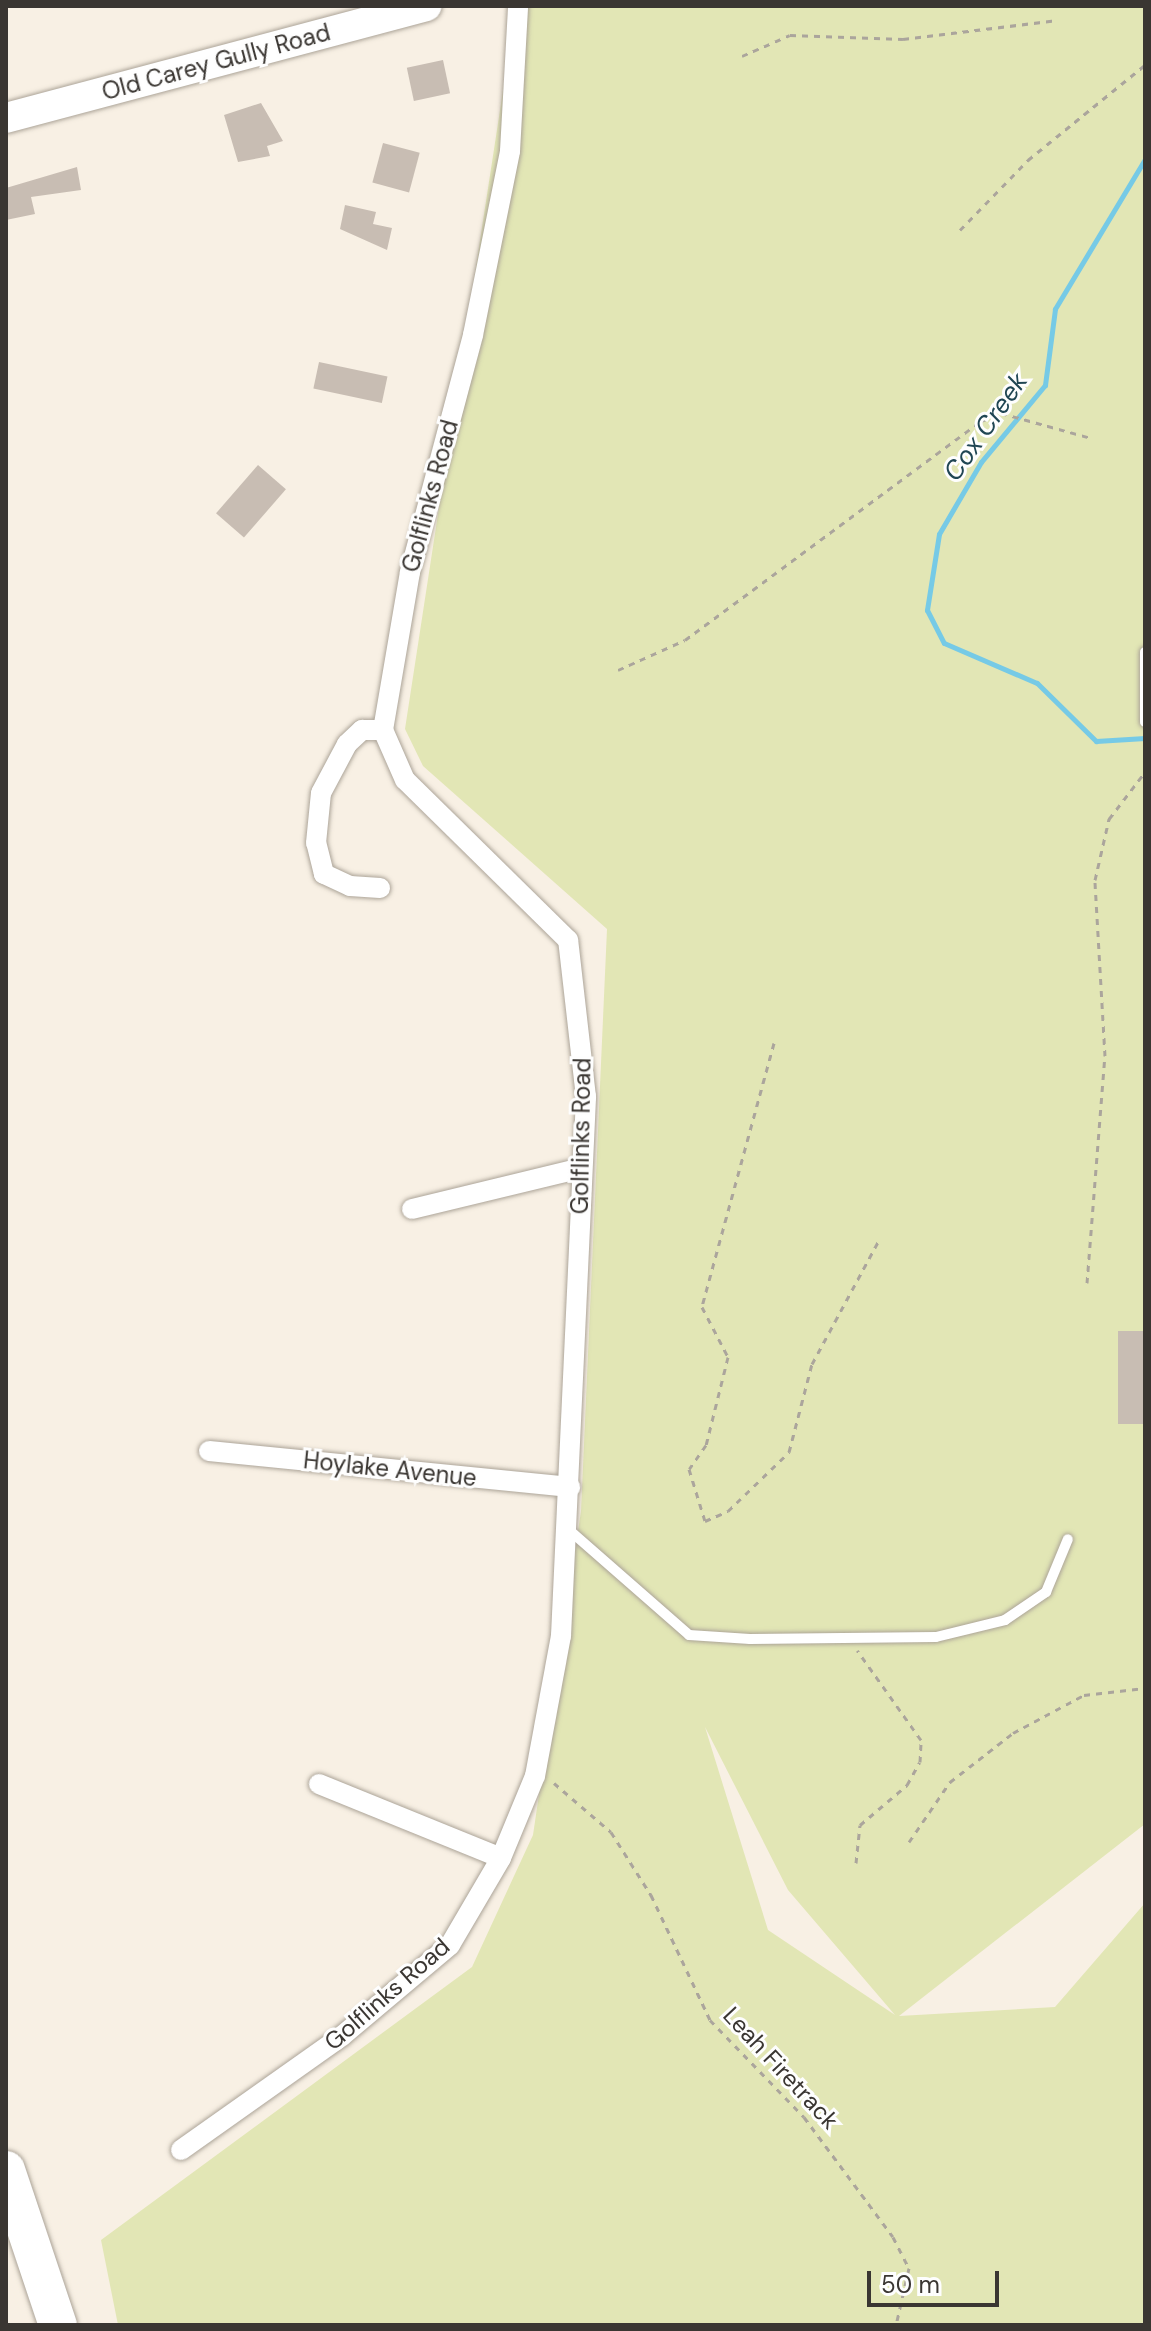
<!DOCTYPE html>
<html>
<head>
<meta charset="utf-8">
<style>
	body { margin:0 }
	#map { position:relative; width:1151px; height:2331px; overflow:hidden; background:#f8f0e4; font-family:"DM Sans",sans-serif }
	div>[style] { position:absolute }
	.green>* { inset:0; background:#e2e6b5 }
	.stream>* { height:5px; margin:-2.5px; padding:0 2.5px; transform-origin:2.5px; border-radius:2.5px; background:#76cae6 }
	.building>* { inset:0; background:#c8bdb3; transform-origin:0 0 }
	.path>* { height:3px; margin-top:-1.5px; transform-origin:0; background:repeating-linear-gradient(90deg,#aba59c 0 6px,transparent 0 12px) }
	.roads { filter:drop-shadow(0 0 2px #aca498) drop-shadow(0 0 2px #aca498) }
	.service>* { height:10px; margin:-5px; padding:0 5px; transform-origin:5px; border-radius:5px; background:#fff }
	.minor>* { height:20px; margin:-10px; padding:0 10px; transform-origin:10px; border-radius:10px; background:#fff }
	.secondary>* { height:30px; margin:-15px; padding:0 15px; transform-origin:15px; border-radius:15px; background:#fff }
	.motorway>* { height:38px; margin:-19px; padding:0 19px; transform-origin:19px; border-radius:19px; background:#fff }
	span { translate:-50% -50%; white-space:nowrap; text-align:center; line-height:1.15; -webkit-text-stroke:6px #fefefe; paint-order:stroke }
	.street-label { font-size:24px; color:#3a3632 }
	.water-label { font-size:26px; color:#204653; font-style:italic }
	.frame { position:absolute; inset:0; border:8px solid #3a3632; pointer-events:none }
	.scale { position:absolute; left:867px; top:2271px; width:132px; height:36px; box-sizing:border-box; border:4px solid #3a3632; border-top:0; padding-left:10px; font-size:24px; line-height:28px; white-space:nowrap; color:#3a3632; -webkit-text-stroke:6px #fefefe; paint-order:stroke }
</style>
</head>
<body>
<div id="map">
	<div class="green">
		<div style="clip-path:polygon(evenodd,516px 6px,1145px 6px,1145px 1824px,899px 2016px,1055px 2007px,1145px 1903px,1145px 2325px,118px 2325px,101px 2240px,472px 1967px,533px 1835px,581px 1511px,607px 929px,423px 766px,405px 729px,516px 6px,705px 1727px,788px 1890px,895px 2015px,768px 1930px,705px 1727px)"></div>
	</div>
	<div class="stream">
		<div style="left:1145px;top:159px;width:175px;rotate:121deg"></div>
		<div style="left:1055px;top:309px;width:77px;rotate:97.5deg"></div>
		<div style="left:1045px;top:385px;width:100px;rotate:129.7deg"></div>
		<div style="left:981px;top:462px;width:83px;rotate:120.3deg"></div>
		<div style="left:939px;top:534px;width:77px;rotate:99deg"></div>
		<div style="left:927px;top:610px;width:37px;rotate:63deg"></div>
		<div style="left:944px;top:643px;width:101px;rotate:23.3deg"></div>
		<div style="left:1037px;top:683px;width:83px;rotate:44.5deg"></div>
		<div style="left:1096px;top:741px;width:49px;rotate:-3.5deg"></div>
	</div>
	<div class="building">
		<div style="left:443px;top:60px;width:34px;height:37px;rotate:78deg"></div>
		<div style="clip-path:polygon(261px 103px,283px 141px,267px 146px,270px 156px,238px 162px,224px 115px)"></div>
		<div style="left:383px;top:143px;width:38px;height:41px;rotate:15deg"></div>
		<div style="clip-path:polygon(77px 167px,81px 190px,31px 197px,35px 214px,6px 220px,6px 188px)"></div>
		<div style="clip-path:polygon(345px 205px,376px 212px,373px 224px,392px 228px,387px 250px,340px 229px)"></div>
		<div style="left:319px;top:362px;width:70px;height:27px;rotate:12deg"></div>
		<div style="left:258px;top:465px;width:37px;height:64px;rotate:41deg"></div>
		<div style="left:1118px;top:1331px;width:27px;height:93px"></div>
	</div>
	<div class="path">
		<div style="left:742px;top:56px;width:52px;rotate:-23.6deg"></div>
		<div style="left:790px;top:35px;width:113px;rotate:2deg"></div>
		<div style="left:903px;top:39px;width:156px;rotate:-7deg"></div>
		<div style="left:960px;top:230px;width:98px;rotate:-45.8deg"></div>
		<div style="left:1028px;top:160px;width:151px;rotate:-39.1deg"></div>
		<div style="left:618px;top:670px;width:73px;rotate:-24.1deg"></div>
		<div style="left:685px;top:640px;width:368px;rotate:-36.5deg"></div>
		<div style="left:981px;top:421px;width:22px;rotate:-22deg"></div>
		<div style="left:1001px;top:413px;width:93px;rotate:15.5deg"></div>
		<div style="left:774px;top:1043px;width:274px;rotate:105.3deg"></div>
		<div style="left:702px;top:1307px;width:56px;rotate:62.5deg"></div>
		<div style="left:728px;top:1357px;width:91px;rotate:104deg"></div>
		<div style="left:706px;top:1445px;width:29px;rotate:125deg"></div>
		<div style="left:689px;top:1469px;width:54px;rotate:72.9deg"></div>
		<div style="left:705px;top:1521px;width:25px;rotate:-23deg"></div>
		<div style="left:728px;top:1511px;width:85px;rotate:-44deg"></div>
		<div style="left:789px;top:1452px;width:91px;rotate:-75.4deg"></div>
		<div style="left:812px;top:1364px;width:143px;rotate:-61.6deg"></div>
		<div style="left:1087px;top:1283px;width:228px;rotate:-85.5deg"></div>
		<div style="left:1105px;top:1056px;width:176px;rotate:-93.3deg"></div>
		<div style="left:1095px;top:880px;width:63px;rotate:-77.1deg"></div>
		<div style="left:1109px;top:819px;width:59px;rotate:-52.5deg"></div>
		<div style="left:554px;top:1783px;width:75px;rotate:40.7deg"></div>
		<div style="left:611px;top:1832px;width:75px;rotate:57.6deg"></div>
		<div style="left:651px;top:1895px;width:138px;rotate:64.7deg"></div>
		<div style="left:710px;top:2020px;width:135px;rotate:45.9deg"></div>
		<div style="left:804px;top:2117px;width:149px;rotate:53.4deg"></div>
		<div style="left:893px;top:2237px;width:35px;rotate:63deg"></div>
		<div style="left:909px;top:2268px;width:58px;rotate:102.8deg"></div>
		<div style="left:909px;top:1842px;width:73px;rotate:-55.7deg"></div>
		<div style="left:950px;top:1782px;width:80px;rotate:-37.9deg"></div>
		<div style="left:1013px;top:1733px;width:81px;rotate:-28.2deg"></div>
		<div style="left:1084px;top:1695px;width:61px;rotate:-6.5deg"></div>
		<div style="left:856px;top:1863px;width:38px;rotate:-84deg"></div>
		<div style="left:860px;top:1825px;width:62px;rotate:-40.4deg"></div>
		<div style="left:907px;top:1785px;width:26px;rotate:-61deg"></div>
		<div style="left:920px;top:1762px;width:22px;rotate:-87deg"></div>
		<div style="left:921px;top:1740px;width:110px;rotate:-125.4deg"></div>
	</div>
	<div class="roads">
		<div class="service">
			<div style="left:1145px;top:722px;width:70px;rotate:-90deg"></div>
			<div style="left:568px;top:1529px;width:161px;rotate:41.2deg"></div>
			<div style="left:689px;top:1635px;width:61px;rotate:3.8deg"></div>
			<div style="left:750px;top:1639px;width:186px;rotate:-0.6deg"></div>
			<div style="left:936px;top:1637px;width:71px;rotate:-13.8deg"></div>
			<div style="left:1005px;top:1620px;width:50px;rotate:-34.3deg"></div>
			<div style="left:1046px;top:1592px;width:57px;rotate:-67.5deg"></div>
		</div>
		<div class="minor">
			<div style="left:380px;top:888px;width:30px;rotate:-176deg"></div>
			<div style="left:350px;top:886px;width:29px;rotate:-155deg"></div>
			<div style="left:324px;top:874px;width:32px;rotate:-104deg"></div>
			<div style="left:316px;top:843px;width:50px;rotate:-84.3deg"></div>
			<div style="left:321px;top:793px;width:55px;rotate:-62deg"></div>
			<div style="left:347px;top:744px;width:21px;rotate:-43deg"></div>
			<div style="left:362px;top:730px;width:21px"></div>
			<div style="left:412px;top:1209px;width:174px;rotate:-13.6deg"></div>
			<div style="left:209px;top:1451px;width:363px;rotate:5.7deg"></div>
			<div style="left:319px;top:1784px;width:196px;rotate:22.1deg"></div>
			<div style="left:181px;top:2150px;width:197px;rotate:-35.3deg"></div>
			<div style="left:342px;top:2036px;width:141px;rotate:-40.1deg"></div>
			<div style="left:450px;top:1945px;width:101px;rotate:-59.6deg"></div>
			<div style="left:501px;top:1858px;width:89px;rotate:-67.5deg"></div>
			<div style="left:535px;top:1776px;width:142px;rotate:-79.5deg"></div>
			<div style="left:561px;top:1636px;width:540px;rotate:-87.34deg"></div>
			<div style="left:586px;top:1097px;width:158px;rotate:-96.5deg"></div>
			<div style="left:568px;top:940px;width:228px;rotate:-135.5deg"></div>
			<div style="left:405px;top:780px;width:55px;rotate:-113.7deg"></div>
			<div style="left:383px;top:730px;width:160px;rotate:-80.3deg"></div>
			<div style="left:410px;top:572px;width:245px;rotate:-75.1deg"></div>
			<div style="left:473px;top:335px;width:188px;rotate:-78.6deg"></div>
			<div style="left:510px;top:151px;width:145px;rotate:-86.8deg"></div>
		</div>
		<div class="secondary">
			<div style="left:6px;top:118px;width:435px;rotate:-14.9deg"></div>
		</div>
		<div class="motorway">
			<div style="left:6px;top:2170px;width:163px;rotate:71.5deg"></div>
		</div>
	</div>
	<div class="street-label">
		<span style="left:216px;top:62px;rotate:-15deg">Old Carey Gully Road</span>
		<span style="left:430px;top:496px;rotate:-75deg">Golflinks Road</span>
		<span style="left:581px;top:1136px;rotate:-89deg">Golflinks Road</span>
		<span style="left:390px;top:1469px;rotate:6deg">Hoylake Avenue</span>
		<span style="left:387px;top:1994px;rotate:-41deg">Golflinks Road</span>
		<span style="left:781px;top:2068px;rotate:47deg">Leah Firetrack</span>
	</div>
	<div class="water-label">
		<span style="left:986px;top:427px;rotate:-55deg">Cox Creek</span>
	</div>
	<div class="frame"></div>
	<div class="scale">50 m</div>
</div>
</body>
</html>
